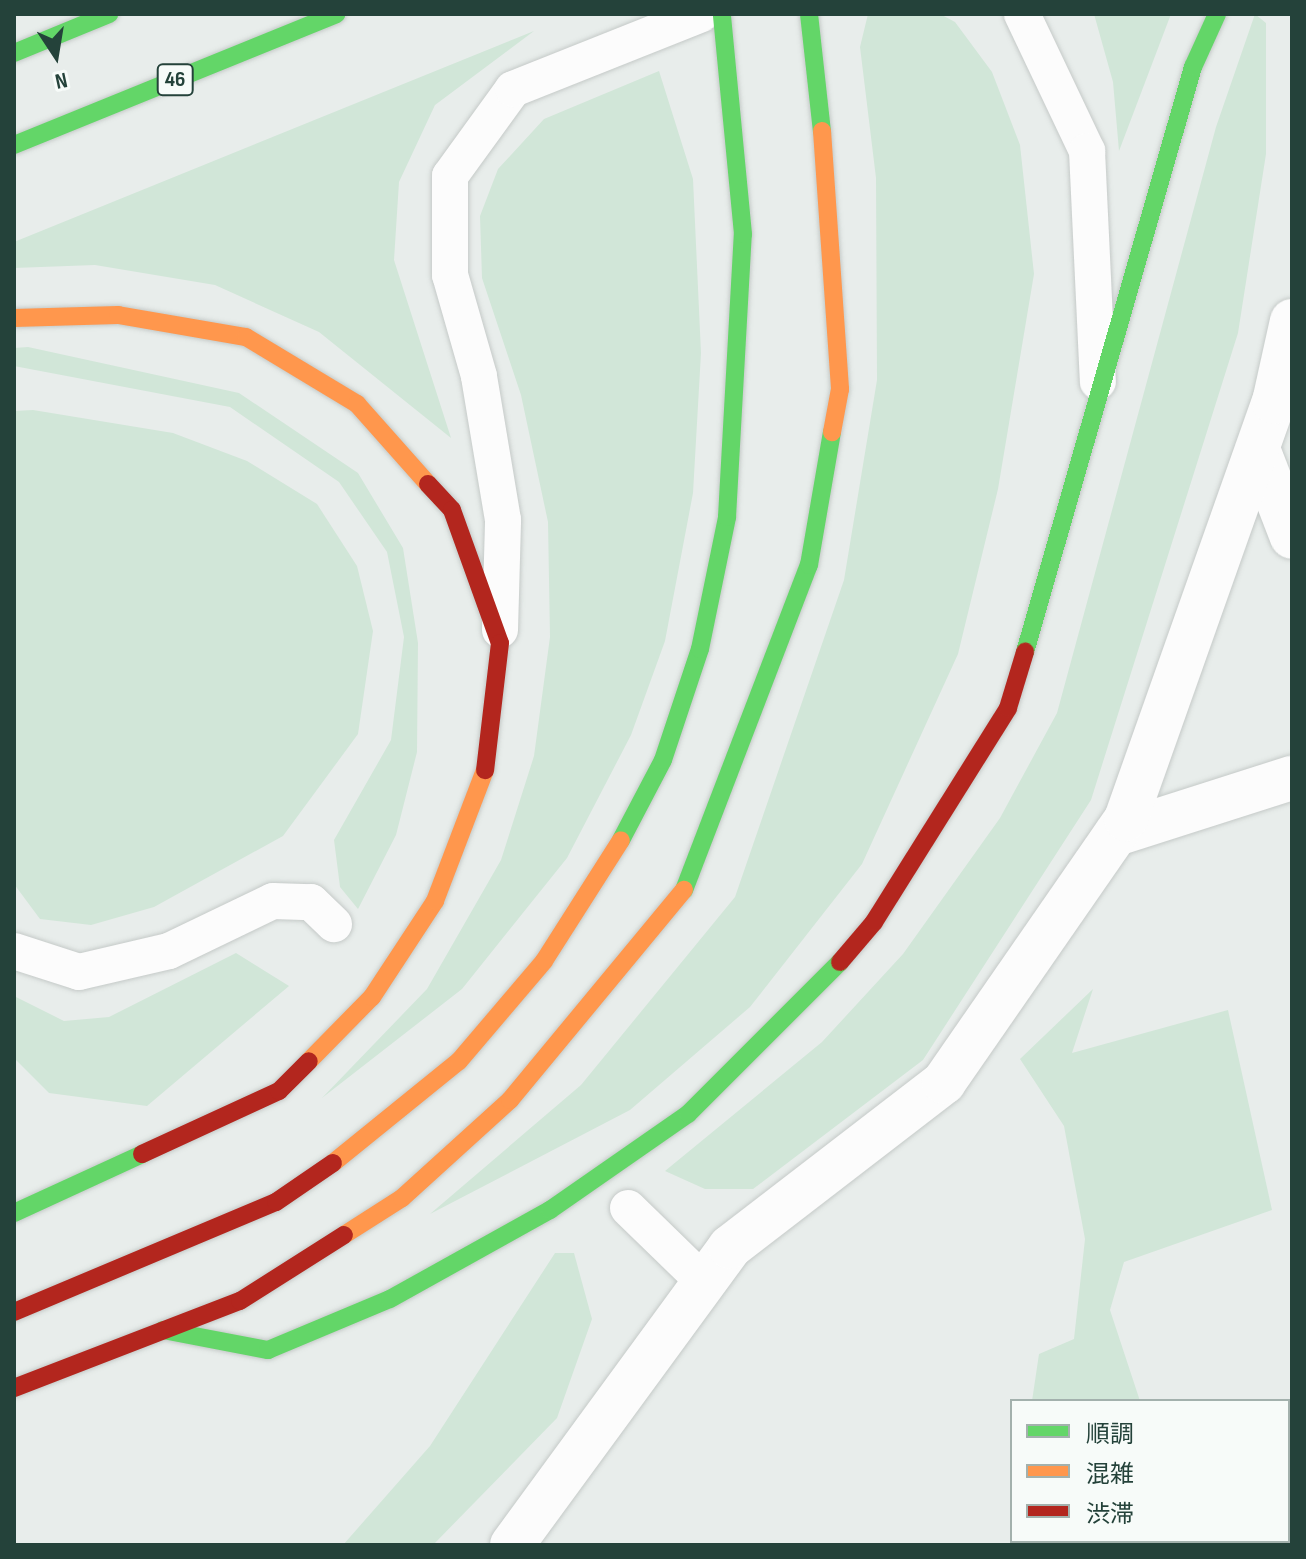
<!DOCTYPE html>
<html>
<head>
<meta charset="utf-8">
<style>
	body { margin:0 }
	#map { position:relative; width:1306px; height:1559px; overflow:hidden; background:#e8edeb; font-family:"Sofia Sans Condensed","Noto Sans JP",sans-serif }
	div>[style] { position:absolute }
	.green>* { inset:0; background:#d1e6d8 }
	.roads { filter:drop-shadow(0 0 2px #c5cac8) drop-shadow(0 0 2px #c5cac8) }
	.lane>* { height:36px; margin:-18px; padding:0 18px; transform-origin:18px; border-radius:18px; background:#fcfcfc }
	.street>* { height:44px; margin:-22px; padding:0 22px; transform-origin:22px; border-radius:22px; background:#fcfcfc }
	.fast>* { height:18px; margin:-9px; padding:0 9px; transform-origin:9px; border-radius:9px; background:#63d668 }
	.slow>* { height:18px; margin:-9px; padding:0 9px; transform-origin:9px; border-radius:9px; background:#ff974d }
	.jam>* { height:18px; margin:-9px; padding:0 9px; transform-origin:9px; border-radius:9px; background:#b3261e }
	span { translate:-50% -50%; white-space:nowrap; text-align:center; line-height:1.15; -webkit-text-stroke:8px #f7fbf9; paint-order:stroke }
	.shield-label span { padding:2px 6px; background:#f7fbf9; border:2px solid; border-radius:6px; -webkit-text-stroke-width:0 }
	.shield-label { font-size:22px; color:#24423a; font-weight:700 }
	.frame { position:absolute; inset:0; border:16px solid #24423a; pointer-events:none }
	.legend { position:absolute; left:1010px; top:1399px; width:280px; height:144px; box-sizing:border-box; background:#f7fbf9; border:2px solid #a3b1ad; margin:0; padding:10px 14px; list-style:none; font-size:24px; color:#24423a }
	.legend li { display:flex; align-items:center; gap:16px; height:40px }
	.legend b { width:40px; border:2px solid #a3b1ad }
	.north { position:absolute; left:16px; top:16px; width:80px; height:80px; -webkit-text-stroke:6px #f7fbf9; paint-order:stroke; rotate:168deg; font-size:22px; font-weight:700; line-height:32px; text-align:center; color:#24423a }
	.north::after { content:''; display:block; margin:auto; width:28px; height:36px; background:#24423a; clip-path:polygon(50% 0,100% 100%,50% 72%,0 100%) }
</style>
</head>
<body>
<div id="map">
	<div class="green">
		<div style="clip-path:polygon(868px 14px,940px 14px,955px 22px,992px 72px,1020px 145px,1034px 274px,998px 489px,958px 654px,862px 864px,750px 1007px,630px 1110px,430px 1214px,581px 1085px,735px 897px,844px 580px,877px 380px,876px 178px,860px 47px)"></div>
		<div style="clip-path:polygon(1094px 14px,1171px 14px,1119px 151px,1113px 82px)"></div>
		<div style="clip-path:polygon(1255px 14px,1266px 23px,1266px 154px,1238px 333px,1091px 800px,923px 1060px,753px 1189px,705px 1189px,665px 1171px,822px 1042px,903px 954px,1000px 818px,1057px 713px,1216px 127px)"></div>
		<div style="clip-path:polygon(534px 31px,435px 105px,399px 182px,394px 260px,451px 438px,319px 332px,215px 285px,95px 265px,14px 268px,14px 242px)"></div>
		<div style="clip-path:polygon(659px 71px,693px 179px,701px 353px,693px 493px,665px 641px,631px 735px,567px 858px,462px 989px,322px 1098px,427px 989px,501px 860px,534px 756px,550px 637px,548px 522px,521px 395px,482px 278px,480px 216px,498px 169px,544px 119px)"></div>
		<div style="clip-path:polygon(28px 347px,239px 393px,358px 473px,403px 548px,418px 643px,417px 752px,396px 835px,358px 909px,340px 887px,334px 840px,391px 740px,404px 637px,387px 552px,339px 482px,230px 407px,14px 366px,14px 348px)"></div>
		<div style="clip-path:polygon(33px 410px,173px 433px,247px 461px,317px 504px,357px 566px,373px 631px,358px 734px,283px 836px,154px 907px,91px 925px,40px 919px,14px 884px,14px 411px)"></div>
		<div style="clip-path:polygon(236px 953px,289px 986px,147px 1106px,49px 1093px,14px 1058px,14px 996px,64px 1021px,109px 1017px)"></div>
		<div style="clip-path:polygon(1093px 989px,1072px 1053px,1228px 1010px,1272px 1210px,1124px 1262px,1110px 1310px,1140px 1401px,1032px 1401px,1039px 1354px,1074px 1339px,1085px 1239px,1064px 1126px,1020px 1059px)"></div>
		<div style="clip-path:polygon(555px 1253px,574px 1253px,592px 1319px,557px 1418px,433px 1545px,343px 1545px,430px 1446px)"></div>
	</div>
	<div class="roads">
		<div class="lane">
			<div style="left:1022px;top:14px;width:152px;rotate:64.6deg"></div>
			<div style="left:1087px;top:151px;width:231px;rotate:87.3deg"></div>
			<div style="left:500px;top:630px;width:110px;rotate:-88.4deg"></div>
			<div style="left:503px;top:520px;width:146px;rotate:-99.5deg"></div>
			<div style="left:479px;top:376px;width:105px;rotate:-106deg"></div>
			<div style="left:450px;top:275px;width:99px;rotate:-90deg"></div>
			<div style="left:450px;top:176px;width:107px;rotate:-54.1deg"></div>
			<div style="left:513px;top:89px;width:202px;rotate:-21.7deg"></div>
			<div style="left:14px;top:951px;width:68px;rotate:17.9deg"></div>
			<div style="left:79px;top:972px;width:92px;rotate:-13.1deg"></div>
			<div style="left:169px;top:951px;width:115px;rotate:-25.7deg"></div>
			<div style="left:273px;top:901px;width:38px;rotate:2deg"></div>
			<div style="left:311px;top:902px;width:32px;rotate:44deg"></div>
			<div style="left:628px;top:1208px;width:106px;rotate:44.2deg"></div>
		</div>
		<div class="street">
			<div style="left:1258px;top:449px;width:94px;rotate:68.9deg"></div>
			<div style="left:1116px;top:834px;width:185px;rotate:-17.7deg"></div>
			<div style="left:512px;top:1545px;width:369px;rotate:-53.8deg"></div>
			<div style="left:730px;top:1247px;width:270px;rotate:-37.6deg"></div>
			<div style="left:944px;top:1082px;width:320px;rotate:-55.3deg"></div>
			<div style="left:1126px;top:819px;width:442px;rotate:-70.5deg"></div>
			<div style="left:1274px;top:402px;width:83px;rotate:-77.5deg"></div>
		</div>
		<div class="fast">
			<div style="left:809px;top:14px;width:118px;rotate:83.7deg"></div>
			<div style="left:14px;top:53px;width:103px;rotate:-22.3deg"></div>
			<div style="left:14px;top:145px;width:348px;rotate:-22.1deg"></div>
			<div style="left:1025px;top:652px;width:609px;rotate:-73.98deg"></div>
			<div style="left:1193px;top:67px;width:58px;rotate:-65.6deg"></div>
			<div style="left:621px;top:840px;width:90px;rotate:-62.3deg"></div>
			<div style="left:663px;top:760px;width:117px;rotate:-71.6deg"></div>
			<div style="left:700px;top:649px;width:135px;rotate:-78.4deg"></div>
			<div style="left:727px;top:517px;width:283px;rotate:-86.8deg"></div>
			<div style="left:743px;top:234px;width:221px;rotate:-95.5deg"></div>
			<div style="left:684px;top:890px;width:348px;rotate:-69deg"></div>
			<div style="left:809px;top:565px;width:135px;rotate:-80.2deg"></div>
			<div style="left:14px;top:1213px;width:141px;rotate:-24.7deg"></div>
			<div style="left:163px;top:1330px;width:107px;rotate:10.8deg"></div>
			<div style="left:268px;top:1350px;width:132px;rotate:-22.7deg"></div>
			<div style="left:390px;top:1299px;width:183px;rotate:-29.1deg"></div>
			<div style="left:550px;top:1210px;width:168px;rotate:-34.8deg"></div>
			<div style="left:688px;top:1114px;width:215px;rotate:-45deg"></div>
		</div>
		<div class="slow">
			<div style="left:822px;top:131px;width:259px;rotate:86deg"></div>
			<div style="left:840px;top:389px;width:44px;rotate:100.5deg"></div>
			<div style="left:14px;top:318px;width:104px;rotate:-1.7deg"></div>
			<div style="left:118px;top:315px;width:130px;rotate:9.8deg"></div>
			<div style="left:246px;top:337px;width:130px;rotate:31.1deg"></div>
			<div style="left:357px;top:404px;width:107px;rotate:48.4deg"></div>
			<div style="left:309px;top:1061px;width:90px;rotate:-45.5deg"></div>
			<div style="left:372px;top:997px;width:115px;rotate:-56.7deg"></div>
			<div style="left:435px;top:901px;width:140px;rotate:-69.1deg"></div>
			<div style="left:333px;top:1163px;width:162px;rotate:-39deg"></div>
			<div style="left:459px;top:1061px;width:131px;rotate:-49.6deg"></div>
			<div style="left:544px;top:961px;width:143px;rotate:-57.5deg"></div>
			<div style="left:344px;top:1235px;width:69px;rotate:-32.5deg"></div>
			<div style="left:402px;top:1198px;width:146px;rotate:-42.2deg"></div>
			<div style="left:510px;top:1100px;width:273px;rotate:-50.4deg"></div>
		</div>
		<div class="jam">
			<div style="left:428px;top:484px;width:35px;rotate:47deg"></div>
			<div style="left:452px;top:510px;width:141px;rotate:70.2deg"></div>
			<div style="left:500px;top:643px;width:128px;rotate:96.7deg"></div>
			<div style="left:840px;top:962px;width:52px;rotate:-49.6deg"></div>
			<div style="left:874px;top:922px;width:252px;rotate:-57.9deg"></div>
			<div style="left:1008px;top:708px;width:59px;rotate:-73.1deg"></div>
			<div style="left:142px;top:1154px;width:151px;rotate:-24.7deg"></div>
			<div style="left:279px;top:1091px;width:42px;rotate:-45deg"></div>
			<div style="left:14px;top:1312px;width:284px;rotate:-22.8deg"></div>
			<div style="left:276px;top:1202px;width:69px;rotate:-34.4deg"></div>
			<div style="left:14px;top:1388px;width:242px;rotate:-21.1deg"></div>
			<div style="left:240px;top:1301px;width:123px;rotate:-32.4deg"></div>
		</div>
	</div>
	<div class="shield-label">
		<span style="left:175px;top:80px">46</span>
	</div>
	<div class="frame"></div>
	<ul class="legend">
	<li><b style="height:10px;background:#63d668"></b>順調</li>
	<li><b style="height:10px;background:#ff974d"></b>混雑</li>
	<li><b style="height:10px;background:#b3261e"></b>渋滞</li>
	</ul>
	<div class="north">N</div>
</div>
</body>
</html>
